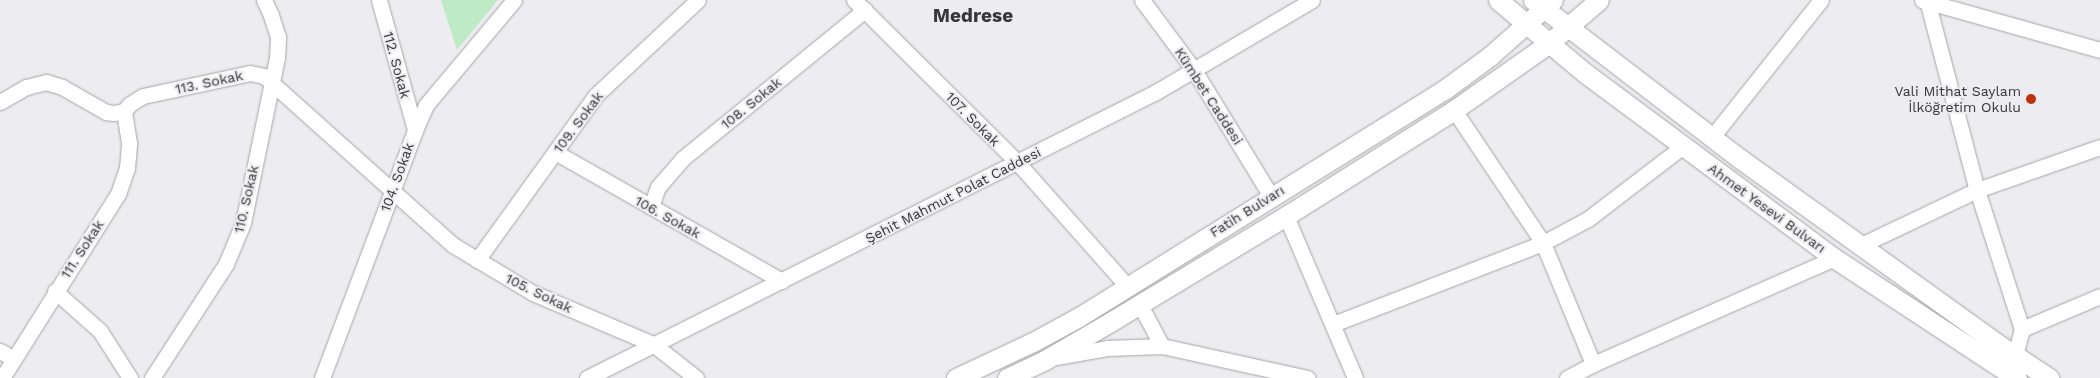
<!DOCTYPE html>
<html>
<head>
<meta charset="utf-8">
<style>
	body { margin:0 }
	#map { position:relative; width:2100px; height:378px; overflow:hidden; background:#edecf0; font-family:"Work Sans",sans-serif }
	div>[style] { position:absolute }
	.green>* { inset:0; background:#bfeac6 }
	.roads { filter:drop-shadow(0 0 1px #a6a5a9) drop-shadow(0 0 1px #a6a5a9) }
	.minor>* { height:15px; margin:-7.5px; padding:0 7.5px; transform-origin:7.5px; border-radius:7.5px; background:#fff }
	.major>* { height:19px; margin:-9.5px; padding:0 9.5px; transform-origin:9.5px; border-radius:9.5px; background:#fff }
	.dots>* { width:14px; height:14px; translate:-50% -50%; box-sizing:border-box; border:2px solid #edecf0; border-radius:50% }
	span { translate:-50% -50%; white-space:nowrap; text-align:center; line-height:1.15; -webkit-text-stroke:4px #edecf0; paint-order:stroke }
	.street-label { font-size:14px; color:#373638 }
	.poi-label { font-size:14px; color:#373638 }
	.right { translate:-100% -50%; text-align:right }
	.district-label { font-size:19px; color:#373638; font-weight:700 }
</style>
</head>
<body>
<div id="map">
	<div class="green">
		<div style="clip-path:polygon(441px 0,498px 0,457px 50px)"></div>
	</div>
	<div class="roads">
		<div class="minor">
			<div style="left:379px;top:0;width:135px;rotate:74.5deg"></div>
			<div style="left:854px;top:0;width:230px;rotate:44.8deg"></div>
			<div style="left:1017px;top:162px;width:166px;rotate:48.4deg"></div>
			<div style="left:1142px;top:0;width:87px;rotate:53.4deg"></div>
			<div style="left:1194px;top:70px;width:148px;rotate:58.6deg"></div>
			<div style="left:1922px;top:0;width:185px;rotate:15.7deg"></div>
			<div style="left:1927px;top:0;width:196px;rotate:75.3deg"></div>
			<div style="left:1977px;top:190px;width:146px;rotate:72.1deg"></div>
			<div style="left:2022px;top:329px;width:28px;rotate:105deg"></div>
			<div style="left:0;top:102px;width:30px;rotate:-30deg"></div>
			<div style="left:26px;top:87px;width:21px;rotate:-14deg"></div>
			<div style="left:46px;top:82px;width:17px;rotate:17deg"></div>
			<div style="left:62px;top:87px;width:51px;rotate:29.6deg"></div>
			<div style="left:106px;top:112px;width:8px;rotate:7deg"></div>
			<div style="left:114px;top:113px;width:10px;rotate:-11deg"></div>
			<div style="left:124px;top:111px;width:9px;rotate:-49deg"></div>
			<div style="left:130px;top:104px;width:15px;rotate:-32deg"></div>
			<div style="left:143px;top:96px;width:109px;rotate:-12.1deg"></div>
			<div style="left:250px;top:73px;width:14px;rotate:12deg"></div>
			<div style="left:264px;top:76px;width:254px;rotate:41.8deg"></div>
			<div style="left:453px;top:245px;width:93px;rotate:31deg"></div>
			<div style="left:533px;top:293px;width:130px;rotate:23deg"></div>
			<div style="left:653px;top:344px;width:55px;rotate:38.3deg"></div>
			<div style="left:1454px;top:110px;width:160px;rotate:56.2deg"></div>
			<div style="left:1543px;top:243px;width:131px;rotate:67.5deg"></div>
			<div style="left:1712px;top:137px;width:175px;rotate:-51.5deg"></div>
			<div style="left:555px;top:152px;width:261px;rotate:29.6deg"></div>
			<div style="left:651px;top:207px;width:21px;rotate:-71deg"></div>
			<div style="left:658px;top:187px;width:37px;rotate:-49deg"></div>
			<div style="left:682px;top:159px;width:236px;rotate:-39.2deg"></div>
			<div style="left:1286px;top:216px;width:176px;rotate:66.9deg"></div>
			<div style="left:1861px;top:245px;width:128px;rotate:-25.4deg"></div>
			<div style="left:1977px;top:190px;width:130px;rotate:-19.3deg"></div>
			<div style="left:477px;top:260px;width:203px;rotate:-54.2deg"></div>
			<div style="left:596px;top:95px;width:139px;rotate:-43deg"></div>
			<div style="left:55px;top:291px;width:60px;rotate:41.6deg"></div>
			<div style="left:100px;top:331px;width:56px;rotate:57.4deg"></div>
			<div style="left:1139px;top:303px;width:49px;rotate:61.9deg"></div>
			<div style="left:1333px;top:324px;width:225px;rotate:-21.1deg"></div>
			<div style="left:1543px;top:243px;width:51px;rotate:-28.1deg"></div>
			<div style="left:1588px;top:219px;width:120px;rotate:-37.5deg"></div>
			<div style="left:2022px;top:329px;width:85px;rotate:-22.9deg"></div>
			<div style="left:0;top:351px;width:16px;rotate:30deg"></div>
			<div style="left:1056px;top:357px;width:53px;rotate:-9.8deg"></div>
			<div style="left:1108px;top:348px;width:54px;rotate:-2.1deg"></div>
			<div style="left:1162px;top:346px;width:149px;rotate:12.4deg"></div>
			<div style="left:2px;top:378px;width:218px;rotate:-57.8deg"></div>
			<div style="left:118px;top:194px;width:28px;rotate:-71deg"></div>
			<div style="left:127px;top:168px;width:25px;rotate:-85deg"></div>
			<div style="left:129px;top:143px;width:32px;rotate:-99deg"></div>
			<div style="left:152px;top:378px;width:136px;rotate:-57deg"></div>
			<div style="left:226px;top:264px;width:44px;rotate:-67.5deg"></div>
			<div style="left:243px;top:223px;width:168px;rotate:-78.4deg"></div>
			<div style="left:277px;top:58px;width:21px;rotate:-87deg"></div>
			<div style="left:278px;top:37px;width:23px;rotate:-108deg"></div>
			<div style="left:271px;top:15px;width:17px;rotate:-115deg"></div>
			<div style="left:322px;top:378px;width:265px;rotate:-69.4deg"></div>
			<div style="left:415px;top:130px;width:27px;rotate:-66deg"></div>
			<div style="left:426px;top:105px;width:137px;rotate:-50deg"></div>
			<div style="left:587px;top:378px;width:637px;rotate:-26.69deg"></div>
			<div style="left:1156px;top:92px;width:181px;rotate:-30.5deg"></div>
			<div style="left:1567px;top:378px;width:30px;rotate:-28deg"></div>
			<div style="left:1593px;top:364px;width:263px;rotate:-23.7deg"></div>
		</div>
		<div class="major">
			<div style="left:1498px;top:0;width:114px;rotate:40deg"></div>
			<div style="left:1585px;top:73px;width:310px;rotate:36.6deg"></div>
			<div style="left:1834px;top:258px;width:219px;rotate:33.3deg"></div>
			<div style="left:1533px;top:0;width:260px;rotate:37.5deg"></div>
			<div style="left:1739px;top:158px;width:317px;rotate:35.7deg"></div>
			<div style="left:1996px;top:343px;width:64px;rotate:33.4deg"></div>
			<div style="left:956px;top:378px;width:85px;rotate:-25.1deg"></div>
			<div style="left:1033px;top:342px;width:52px;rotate:-28.5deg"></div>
			<div style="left:1079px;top:317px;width:430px;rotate:-31.9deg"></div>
			<div style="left:1444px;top:90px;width:57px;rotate:-36.5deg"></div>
			<div style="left:1490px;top:56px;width:84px;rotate:-41.6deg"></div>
			<div style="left:1007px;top:378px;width:42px;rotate:-25.3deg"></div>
			<div style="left:1045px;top:360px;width:78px;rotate:-30.2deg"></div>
			<div style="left:1112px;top:321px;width:203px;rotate:-31.1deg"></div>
			<div style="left:1286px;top:216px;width:199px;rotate:-32.2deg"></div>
			<div style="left:1454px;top:110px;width:115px;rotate:-35.1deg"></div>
			<div style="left:1548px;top:44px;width:67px;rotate:-40.8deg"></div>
		</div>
	</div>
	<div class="dots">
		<div style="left:2031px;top:99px;background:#bd330d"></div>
	</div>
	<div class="street-label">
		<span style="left:397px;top:65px;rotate:75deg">112. Sokak</span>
		<span style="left:209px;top:82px;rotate:-12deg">113. Sokak</span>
		<span style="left:1209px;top:96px;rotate:57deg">Kümbet Caddesi</span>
		<span style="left:751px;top:103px;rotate:-39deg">108. Sokak</span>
		<span style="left:973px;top:119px;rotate:45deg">107. Sokak</span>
		<span style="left:578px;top:122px;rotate:-53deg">109. Sokak</span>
		<span style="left:397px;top:177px;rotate:-70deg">104. Sokak</span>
		<span style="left:953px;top:195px;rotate:-27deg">Şehit Mahmut Polat Caddesi</span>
		<span style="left:246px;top:199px;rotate:-77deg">110. Sokak</span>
		<span style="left:1767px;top:208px;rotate:36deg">Ahmet Yesevi Bulvarı</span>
		<span style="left:1247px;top:211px;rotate:-32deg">Fatih Bulvarı</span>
		<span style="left:668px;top:217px;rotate:29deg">106. Sokak</span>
		<span style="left:82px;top:249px;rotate:-57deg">111. Sokak</span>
		<span style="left:539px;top:293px;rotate:26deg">105. Sokak</span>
	</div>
	<div class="poi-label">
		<span class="right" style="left:2021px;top:99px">Vali Mithat Saylam<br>İlköğretim Okulu</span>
	</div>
	<div class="district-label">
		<span style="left:973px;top:16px">Medrese</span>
	</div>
</div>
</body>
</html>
